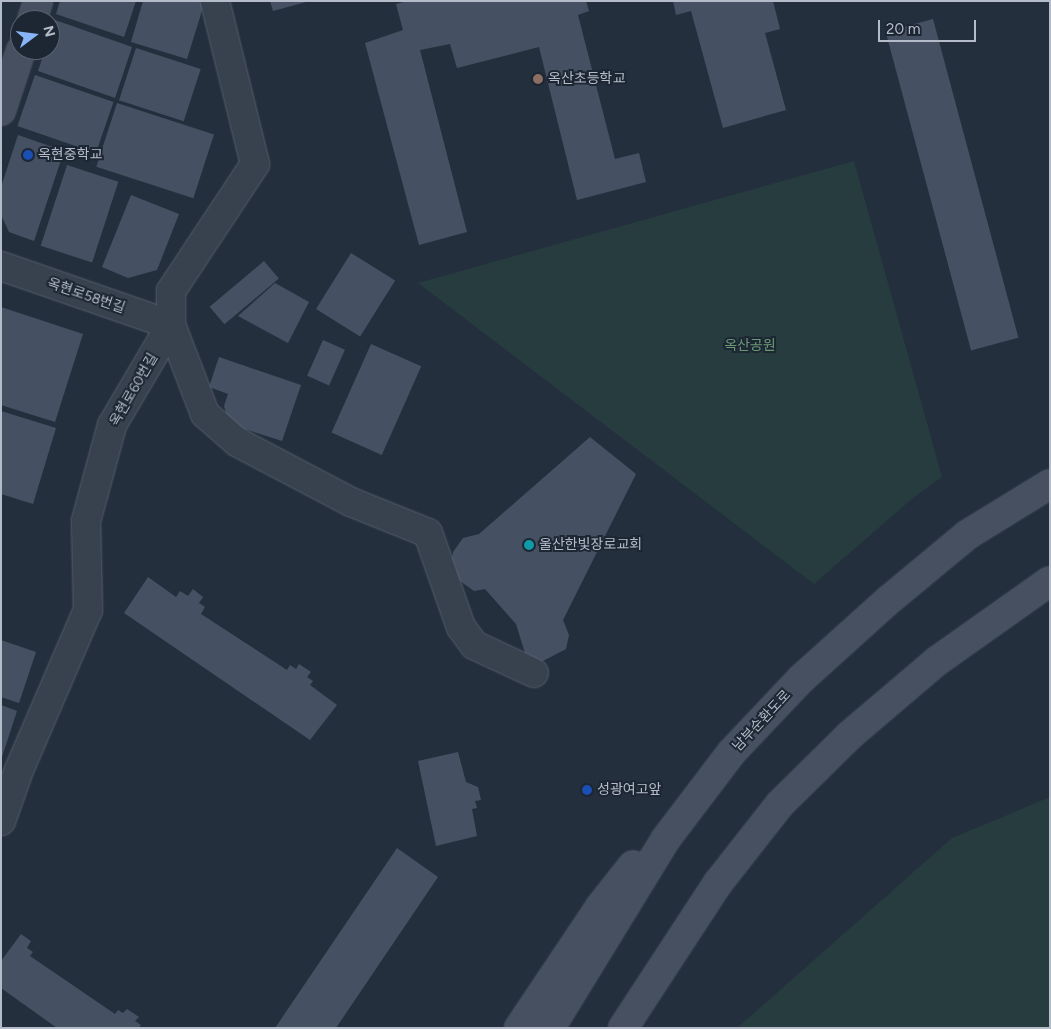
<!DOCTYPE html>
<html>
<head>
<meta charset="utf-8">
<style>
	body { margin:0 }
	#map { position:relative; width:1051px; height:1029px; overflow:hidden; background:#242f3e; font-family:Figtree,"Noto Sans KR",sans-serif }
	div>[style] { position:absolute }
	.green>* { inset:0; background:#263c3f }
	.building>* { inset:0; background:#455162; transform-origin:0 0 }
	.roads { filter:drop-shadow(0 0 1px #565f6c) drop-shadow(0 0 1px #565f6c) }
	.street>* { height:28px; margin:-14px; padding:0 14px; transform-origin:14px; border-radius:14px; background:#38414e }
	.secondary>* { height:28px; margin:-14px; padding:0 14px; transform-origin:14px; border-radius:14px; background:#465061 }
	.dots>* { width:14px; height:14px; translate:-50% -50%; box-sizing:border-box; border:2px solid #1d2633; border-radius:50% }
	span { translate:-50% -50%; white-space:nowrap; text-align:center; line-height:1.15; -webkit-text-stroke:4px #1d2633; paint-order:stroke }
	.poi-label { font-size:14px; color:#b4bcc9 }
	.left { translate:0 -50%; text-align:left }
	.street-label { font-size:14px; color:#b4bcc9 }
	.park-label { font-size:14px; color:#6b9a76 }
	.frame { position:absolute; inset:0; border:2px solid #b4bcc9; pointer-events:none }
	.north { position:absolute; left:10px; top:10px; width:50px; height:50px; box-sizing:border-box; background:#1d2633; border:1px solid #59626f; border-radius:50%; rotate:75deg; font-size:14px; font-weight:700; line-height:20px; text-align:center; color:#b4bcc9 }
	.north::after { content:''; display:block; margin:auto; width:18px; height:22px; background:#8ab4f8; clip-path:polygon(50% 0,100% 100%,50% 72%,0 100%) }
	.scale { position:absolute; left:878px; top:20px; width:98px; height:22px; box-sizing:border-box; border:2px solid #b4bcc9; border-top:0; padding-left:6px; font-size:15px; line-height:18px; white-space:nowrap; color:#b4bcc9; -webkit-text-stroke:4px #1d2633; paint-order:stroke }
</style>
</head>
<body>
<div id="map">
	<div class="green">
		<div style="clip-path:polygon(854px 161px,942px 477px,914px 497px,814px 584px,418px 283px)"></div>
		<div style="clip-path:polygon(1050px 797px,1050px 1028px,737px 1028px,952px 838px)"></div>
	</div>
	<div class="building">
		<div style="clip-path:polygon(60px 1px,136px 1px,124px 37px,56px 14px)"></div>
		<div style="clip-path:polygon(143px 1px,205px 1px,187px 59px,131px 42px)"></div>
		<div style="clip-path:polygon(270px 1px,306px 1px,306px 2px,273px 11px)"></div>
		<div style="clip-path:polygon(407px 1px,586px 1px,589px 11px,578px 15px,615px 159px,639px 153px,646px 182px,577px 200px,539px 47px,457px 68px,450px 44px,420px 50px,467px 232px,419px 245px,365px 43px,403px 30px,396px 4px)"></div>
		<div style="clip-path:polygon(673px 1px,773px 1px,780px 29px,765px 33px,786px 110px,723px 128px,691px 11px,676px 15px)"></div>
		<div style="left:933px;top:19px;width:330px;height:49px;rotate:75deg"></div>
		<div style="clip-path:polygon(55px 20px,132px 47px,115px 98px,38px 71px,45px 50px,50px 50px,50px 34px)"></div>
		<div style="left:136px;top:48px;width:68px;height:55px;rotate:18deg"></div>
		<div style="left:35px;top:75px;width:83px;height:54px;rotate:19deg"></div>
		<div style="left:117px;top:103px;width:102px;height:67px;rotate:18deg"></div>
		<div style="clip-path:polygon(18px 135px,64px 151px,34px 241px,9px 232px,1px 215px,1px 187px)"></div>
		<div style="left:67px;top:165px;width:54px;height:85px;rotate:18deg"></div>
		<div style="clip-path:polygon(131px 195px,179px 214px,157px 270px,128px 278px,102px 267px)"></div>
		<div style="left:351px;top:253px;width:52px;height:66px;rotate:32deg"></div>
		<div style="left:264px;top:261px;width:23px;height:71px;rotate:50deg"></div>
		<div style="clip-path:polygon(275px 283px,309px 302px,288px 343px,238px 316px)"></div>
		<div style="clip-path:polygon(1px 307px,83px 334px,55px 422px,1px 405px)"></div>
		<div style="left:323px;top:340px;width:24px;height:39px;rotate:24deg"></div>
		<div style="left:371px;top:344px;width:55px;height:97px;rotate:24deg"></div>
		<div style="clip-path:polygon(219px 357px,301px 385px,282px 441px,229px 424px,224px 406px,228px 394px,209px 387px)"></div>
		<div style="clip-path:polygon(1px 411px,56px 428px,33px 504px,1px 494px)"></div>
		<div style="clip-path:polygon(590px 437px,636px 474px,563px 620px,569px 635px,566px 649px,539px 663px,525px 653px,516px 624px,485px 589px,474px 591px,460px 581px,451px 565px,453px 552px,463px 538px,479px 534px)"></div>
		<div style="clip-path:polygon(148px 577px,176px 597px,180px 591px,188px 596px,193px 589px,203px 597px,199px 603px,205px 607px,201px 614px,287px 670px,290px 665px,296px 669px,299px 664px,311px 672px,307px 677px,313px 681px,310px 685px,337px 705px,310px 740px,124px 613px)"></div>
		<div style="clip-path:polygon(1px 640px,36px 652px,19px 703px,1px 697px)"></div>
		<div style="clip-path:polygon(1px 705px,17px 711px,2px 757px,1px 757px)"></div>
		<div style="clip-path:polygon(458px 752px,466px 782px,478px 787px,481px 800px,475px 801px,477px 808px,472px 809px,477px 836px,436px 846px,418px 761px)"></div>
		<div style="clip-path:polygon(397px 848px,438px 877px,336px 1028px,275px 1028px)"></div>
		<div style="clip-path:polygon(21px 934px,31px 941px,27px 948px,33px 952px,30px 956px,115px 1014px,118px 1010px,123px 1013px,127px 1009px,139px 1017px,135px 1021px,141px 1025px,139px 1028px,57px 1028px,1px 988px,1px 961px)"></div>
	</div>
	<div class="roads">
		<div class="street">
			<div style="left:1px;top:266px;width:180px;rotate:19.1deg"></div>
			<div style="left:171px;top:325px;width:95px;rotate:69.1deg"></div>
			<div style="left:205px;top:414px;width:43px;rotate:41.2deg"></div>
			<div style="left:237px;top:442px;width:129px;rotate:27.8deg"></div>
			<div style="left:351px;top:502px;width:83px;rotate:21.9deg"></div>
			<div style="left:428px;top:533px;width:100px;rotate:70.7deg"></div>
			<div style="left:461px;top:627px;width:22px;rotate:54deg"></div>
			<div style="left:474px;top:645px;width:66px;rotate:25deg"></div>
			<div style="left:1px;top:821px;width:54px;rotate:-70.6deg"></div>
			<div style="left:19px;top:770px;width:174px;rotate:-66.7deg"></div>
			<div style="left:88px;top:610px;width:89px;rotate:-91.3deg"></div>
			<div style="left:86px;top:521px;width:99px;rotate:-74.8deg"></div>
			<div style="left:112px;top:425px;width:116px;rotate:-59.5deg"></div>
			<div style="left:171px;top:325px;width:34px;rotate:-90deg"></div>
			<div style="left:171px;top:291px;width:152px;rotate:-56.5deg"></div>
			<div style="left:255px;top:164px;width:168px;rotate:-103.8deg"></div>
		</div>
		<div class="secondary">
			<div style="left:32px;top:20px;width:20px;rotate:-72deg"></div>
			<div style="left:1px;top:111px;width:64px;rotate:-71.8deg"></div>
			<div style="left:519px;top:1028px;width:146px;rotate:-56.2deg"></div>
			<div style="left:600px;top:907px;width:53px;rotate:-51.8deg"></div>
			<div style="left:550px;top:1028px;width:220px;rotate:-58.5deg"></div>
			<div style="left:665px;top:840px;width:109px;rotate:-52.8deg"></div>
			<div style="left:731px;top:753px;width:102px;rotate:-46.6deg"></div>
			<div style="left:801px;top:679px;width:120px;rotate:-42deg"></div>
			<div style="left:890px;top:599px;width:100px;rotate:-39.7deg"></div>
			<div style="left:967px;top:535px;width:97px;rotate:-31.6deg"></div>
			<div style="left:623px;top:1028px;width:173px;rotate:-56.8deg"></div>
			<div style="left:718px;top:883px;width:100px;rotate:-51.9deg"></div>
			<div style="left:780px;top:804px;width:98px;rotate:-44.6deg"></div>
			<div style="left:850px;top:735px;width:114px;rotate:-40.4deg"></div>
			<div style="left:937px;top:661px;width:138px;rotate:-35.3deg"></div>
		</div>
	</div>
	<div class="dots">
		<div style="left:538px;top:79px;background:#8d6e63"></div>
		<div style="left:28px;top:155px;background:#1a4fb4"></div>
		<div style="left:529px;top:545px;background:#0f9aa8"></div>
		<div style="left:587px;top:790px;background:#1a4fb4"></div>
	</div>
	<div class="poi-label">
		<span class="left" style="left:548px;top:79px">옥산초등학교</span>
		<span class="left" style="left:38px;top:155px">옥현중학교</span>
		<span class="left" style="left:539px;top:545px">울산한빛장로교회</span>
		<span class="left" style="left:597px;top:790px">성광여고앞</span>
	</div>
	<div class="street-label">
		<span style="left:86px;top:296px;rotate:19deg">옥현로58번길</span>
		<span style="left:134px;top:390px;rotate:-60deg">옥현로60번길</span>
		<span style="left:762px;top:721px;rotate:-47deg">남부순환도로</span>
	</div>
	<div class="park-label">
		<span style="left:750px;top:346px">옥산공원</span>
	</div>
	<div class="frame"></div>
	<div class="north">N</div>
	<div class="scale">20 m</div>
</div>
</body>
</html>
